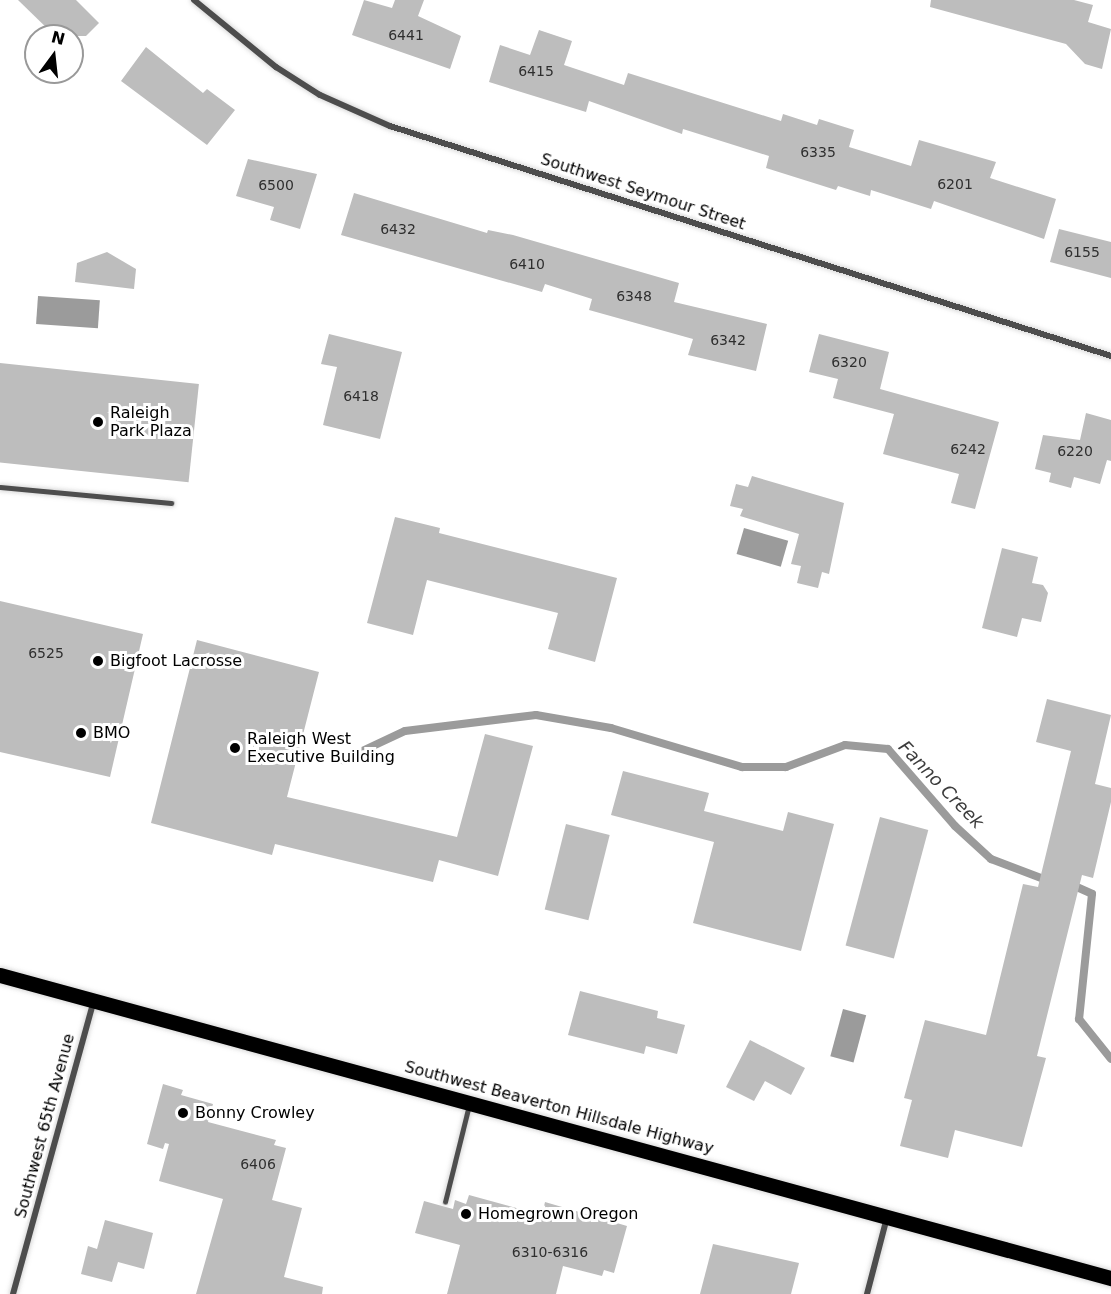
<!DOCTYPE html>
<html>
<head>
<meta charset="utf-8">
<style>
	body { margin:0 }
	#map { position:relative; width:1111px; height:1294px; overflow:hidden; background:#fff; font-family:"DejaVu Sans",sans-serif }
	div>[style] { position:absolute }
	.water>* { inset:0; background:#9b9b9b; transform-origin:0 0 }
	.stream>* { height:8px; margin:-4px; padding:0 4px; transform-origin:4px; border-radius:4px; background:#9b9b9b }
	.building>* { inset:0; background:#bdbdbd; transform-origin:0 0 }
	.roads { filter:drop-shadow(0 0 2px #dbdbdb) drop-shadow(0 0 2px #dbdbdb) }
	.lane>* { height:4.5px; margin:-2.25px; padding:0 2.25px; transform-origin:2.25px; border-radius:2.25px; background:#4d4d4d }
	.street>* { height:6px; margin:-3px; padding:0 3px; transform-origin:3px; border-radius:3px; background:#4d4d4d }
	.primary>* { height:15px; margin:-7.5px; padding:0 7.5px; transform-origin:7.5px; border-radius:7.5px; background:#000 }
	.dots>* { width:16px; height:16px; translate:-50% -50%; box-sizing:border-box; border:3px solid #fff; border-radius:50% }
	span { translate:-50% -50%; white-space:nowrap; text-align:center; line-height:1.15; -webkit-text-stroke:6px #fff; paint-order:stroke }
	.number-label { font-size:14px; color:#2f2f2f }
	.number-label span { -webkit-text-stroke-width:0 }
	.street-label { font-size:16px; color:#000 }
	.poi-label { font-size:16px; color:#000 }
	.left { translate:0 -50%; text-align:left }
	.water-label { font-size:18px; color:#3c3c3c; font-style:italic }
	.north { position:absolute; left:24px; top:24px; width:60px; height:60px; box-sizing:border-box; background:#fff; border:2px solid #999; border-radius:50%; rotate:15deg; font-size:16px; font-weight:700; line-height:24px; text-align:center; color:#000 }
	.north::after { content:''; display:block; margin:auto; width:21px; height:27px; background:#000; clip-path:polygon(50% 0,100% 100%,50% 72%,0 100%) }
</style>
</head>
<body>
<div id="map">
	<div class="water">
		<div style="left:38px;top:296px;width:62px;height:28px;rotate:4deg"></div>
		<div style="left:744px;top:528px;width:46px;height:27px;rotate:16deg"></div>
		<div style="left:843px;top:1009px;width:24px;height:49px;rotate:15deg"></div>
	</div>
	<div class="stream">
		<div style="left:343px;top:760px;width:68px;rotate:-25.1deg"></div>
		<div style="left:405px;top:731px;width:132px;rotate:-7deg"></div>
		<div style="left:536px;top:715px;width:76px;rotate:9.8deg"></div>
		<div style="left:611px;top:728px;width:137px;rotate:16.6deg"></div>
		<div style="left:742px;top:767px;width:44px"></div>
		<div style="left:786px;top:767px;width:63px;rotate:-20.4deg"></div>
		<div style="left:845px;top:745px;width:43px;rotate:5.3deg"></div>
		<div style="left:888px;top:749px;width:102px;rotate:49deg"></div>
		<div style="left:955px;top:826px;width:49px;rotate:42.5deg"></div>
		<div style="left:991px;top:859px;width:62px;rotate:20.8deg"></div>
		<div style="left:1070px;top:884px;width:24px;rotate:24deg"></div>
		<div style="left:1092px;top:894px;width:126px;rotate:95.9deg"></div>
		<div style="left:1079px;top:1019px;width:51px;rotate:51.3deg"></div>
	</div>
	<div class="building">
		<div style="clip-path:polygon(18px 0,76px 0,99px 23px,86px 36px,55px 36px)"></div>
		<div style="clip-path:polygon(364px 0,392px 8px,395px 0,424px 0,418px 16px,461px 36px,450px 69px,352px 35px)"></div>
		<div style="clip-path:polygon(931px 0,1074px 0,1093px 5px,1088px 22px,1111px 29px,1102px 69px,1085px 64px,1066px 44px,930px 7px)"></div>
		<div style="clip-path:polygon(539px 30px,572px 41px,564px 65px,624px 85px,628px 73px,781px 121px,783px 114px,817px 125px,819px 119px,854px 130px,849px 147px,911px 166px,919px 140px,996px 162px,990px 178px,1056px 199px,1044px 239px,934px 201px,931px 209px,871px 190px,870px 196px,838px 186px,836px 190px,766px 168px,769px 156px,683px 129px,682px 134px,589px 101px,586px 112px,489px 82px,500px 45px,530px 55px)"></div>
		<div style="clip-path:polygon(146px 47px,203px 93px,207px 89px,235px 110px,207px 145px,121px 81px)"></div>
		<div style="clip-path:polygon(248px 159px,317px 174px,300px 229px,270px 220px,274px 207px,236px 196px)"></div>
		<div style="clip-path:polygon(354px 193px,487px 233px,488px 230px,513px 235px,679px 283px,674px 302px,767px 324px,756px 371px,688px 355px,693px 339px,589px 310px,592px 299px,545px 284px,542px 292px,341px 235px)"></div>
		<div style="clip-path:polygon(1059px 229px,1111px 242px,1111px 278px,1050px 262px)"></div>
		<div style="clip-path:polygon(107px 252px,136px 269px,134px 289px,75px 282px,77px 263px)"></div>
		<div style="clip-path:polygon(329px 334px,402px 352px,380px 439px,323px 425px,337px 367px,321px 364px)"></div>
		<div style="clip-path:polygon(819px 334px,889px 352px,880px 389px,999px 422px,975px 509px,951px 503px,959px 474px,883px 454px,894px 414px,833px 398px,838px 379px,809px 372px)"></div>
		<div style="left:0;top:363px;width:200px;height:99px;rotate:6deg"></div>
		<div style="clip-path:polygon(1086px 413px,1111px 420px,1111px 461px,1107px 460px,1100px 484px,1074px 477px,1071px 488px,1049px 482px,1051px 473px,1035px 469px,1043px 435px,1080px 440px)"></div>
		<div style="clip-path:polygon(752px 476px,844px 503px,829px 574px,822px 572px,818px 588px,797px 583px,801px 566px,791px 564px,799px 534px,740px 516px,743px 509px,730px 506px,736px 484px,748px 487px)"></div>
		<div style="clip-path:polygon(395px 517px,440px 528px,439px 533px,617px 578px,595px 662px,548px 649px,558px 613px,427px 580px,413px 635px,367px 623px)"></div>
		<div style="clip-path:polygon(1002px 548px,1038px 557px,1032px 583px,1043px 585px,1048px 593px,1041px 622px,1022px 618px,1017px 637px,982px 628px)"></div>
		<div style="clip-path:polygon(0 601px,143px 634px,110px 777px,0 752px)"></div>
		<div style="clip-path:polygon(197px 640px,319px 672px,287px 797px,457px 837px,485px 734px,533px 746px,498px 876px,439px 860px,433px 882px,275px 844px,272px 855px,151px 823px)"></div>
		<div style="clip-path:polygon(1047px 699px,1111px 715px,1095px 784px,1111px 788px,1111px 802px,1093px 878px,1082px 875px,1037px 1056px,1046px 1058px,1022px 1147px,955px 1130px,948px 1158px,900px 1146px,912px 1100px,904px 1098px,925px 1020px,986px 1035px,1023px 884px,1038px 887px,1071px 751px,1036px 742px)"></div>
		<div style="clip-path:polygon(623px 771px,709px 793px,704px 811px,783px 831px,788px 812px,834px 824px,801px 951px,693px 923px,714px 842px,611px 815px)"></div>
		<div style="left:880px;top:817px;width:50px;height:133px;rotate:15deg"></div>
		<div style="left:566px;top:824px;width:45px;height:88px;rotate:14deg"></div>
		<div style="clip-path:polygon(580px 991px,658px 1011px,657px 1018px,685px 1025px,677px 1054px,646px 1046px,644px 1054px,568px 1035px)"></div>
		<div style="clip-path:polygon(750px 1040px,805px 1068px,791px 1095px,765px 1081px,754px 1101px,726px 1087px)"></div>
		<div style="clip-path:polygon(163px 1084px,183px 1090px,181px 1095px,213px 1104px,208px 1122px,276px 1140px,274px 1145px,286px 1148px,272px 1200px,302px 1208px,284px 1277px,323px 1287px,322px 1294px,196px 1294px,223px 1199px,159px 1181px,169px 1144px,165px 1143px,163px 1149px,147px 1144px)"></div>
		<div style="clip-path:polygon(469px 1195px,542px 1215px,545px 1202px,627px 1226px,614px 1273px,604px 1270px,602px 1276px,563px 1266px,556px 1294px,447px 1294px,460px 1245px,415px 1233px,424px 1201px,453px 1209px,455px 1200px,466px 1204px)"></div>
		<div style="clip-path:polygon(105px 1220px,153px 1233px,144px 1269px,118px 1262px,112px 1282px,81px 1274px,88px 1246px,97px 1249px)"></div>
		<div style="clip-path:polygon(713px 1244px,799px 1263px,791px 1294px,700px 1294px)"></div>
	</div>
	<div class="roads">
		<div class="lane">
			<div style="left:0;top:487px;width:172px;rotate:5.3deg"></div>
			<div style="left:445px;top:1202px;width:100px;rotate:-76.1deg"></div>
		</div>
		<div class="street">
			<div style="left:194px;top:0;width:106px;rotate:39.3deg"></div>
			<div style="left:276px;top:67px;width:52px;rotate:32.5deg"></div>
			<div style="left:320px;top:95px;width:77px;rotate:23.9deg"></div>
			<div style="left:390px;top:126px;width:757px;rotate:17.69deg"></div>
			<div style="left:13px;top:1294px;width:305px;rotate:-74.6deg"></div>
			<div style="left:867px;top:1294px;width:80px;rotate:-75.4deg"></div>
		</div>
		<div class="primary">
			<div style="left:0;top:975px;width:1152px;rotate:15.26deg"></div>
		</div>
	</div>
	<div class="dots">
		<div style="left:98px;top:422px;background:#000"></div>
		<div style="left:98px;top:661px;background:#000"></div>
		<div style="left:81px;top:733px;background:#000"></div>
		<div style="left:235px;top:748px;background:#000"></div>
		<div style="left:183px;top:1113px;background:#000"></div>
		<div style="left:466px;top:1214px;background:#000"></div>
	</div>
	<div class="number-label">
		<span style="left:406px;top:35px">6441</span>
		<span style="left:536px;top:71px">6415</span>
		<span style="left:818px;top:152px">6335</span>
		<span style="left:955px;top:184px">6201</span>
		<span style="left:276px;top:185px">6500</span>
		<span style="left:398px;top:229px">6432</span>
		<span style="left:1082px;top:252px">6155</span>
		<span style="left:527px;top:264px">6410</span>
		<span style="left:634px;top:296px">6348</span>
		<span style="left:728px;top:340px">6342</span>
		<span style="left:849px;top:362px">6320</span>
		<span style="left:361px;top:396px">6418</span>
		<span style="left:968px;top:449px">6242</span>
		<span style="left:1075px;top:451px">6220</span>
		<span style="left:46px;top:653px">6525</span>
		<span style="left:258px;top:1164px">6406</span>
		<span style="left:550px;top:1252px">6310-6316</span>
	</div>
	<div class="street-label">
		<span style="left:643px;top:192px;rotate:18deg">Southwest Seymour Street</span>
		<span style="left:559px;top:1108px;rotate:15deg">Southwest Beaverton Hillsdale Highway</span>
		<span style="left:45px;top:1126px;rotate:-75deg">Southwest 65th Avenue</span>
	</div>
	<div class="poi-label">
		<span class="left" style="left:110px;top:422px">Raleigh<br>Park Plaza</span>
		<span class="left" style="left:110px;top:661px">Bigfoot Lacrosse</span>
		<span class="left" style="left:93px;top:733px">BMO</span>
		<span class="left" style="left:247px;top:748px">Raleigh West<br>Executive Building</span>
		<span class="left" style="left:195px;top:1113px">Bonny Crowley</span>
		<span class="left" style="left:478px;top:1214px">Homegrown Oregon</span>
	</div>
	<div class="water-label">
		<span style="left:941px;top:785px;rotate:46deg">Fanno Creek</span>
	</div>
	<div class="north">N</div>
</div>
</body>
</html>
